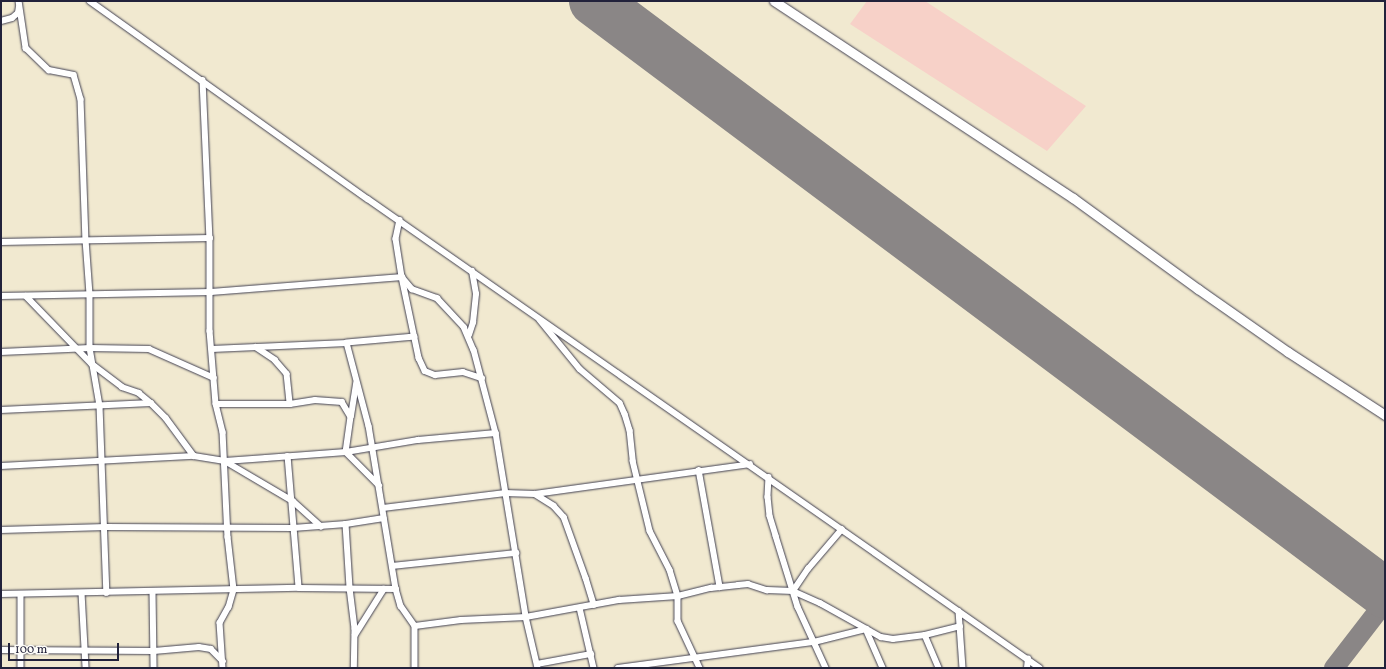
<!DOCTYPE html>
<html>
<head>
<meta charset="utf-8">
<style>
	body { margin:0 }
	#map { position:relative; width:1386px; height:669px; overflow:hidden; background:#f1e9d0; font-family:Vollkorn,serif }
	div>[style] { position:absolute }
	.built>* { inset:0; background:#f7d1c8 }
	.taxiway>* { height:20px; margin:-10px; padding:0 10px; transform-origin:10px; border-radius:10px; background:#8a8686 }
	.runway>* { height:50px; margin:-25px; padding:0 25px; transform-origin:25px; border-radius:25px; background:#8a8686 }
	.roads { filter:drop-shadow(0 0 1px #414051) drop-shadow(0 0 1px #414051) }
	.minor>* { height:5.5px; margin:-2.75px; padding:0 2.75px; transform-origin:2.75px; border-radius:2.75px; background:#fff }
	.trunk>* { height:9px; margin:-4.5px; padding:0 4.5px; transform-origin:4.5px; border-radius:4.5px; background:#fff }
	span { translate:-50% -50%; white-space:nowrap; text-align:center; line-height:1.15; -webkit-text-stroke:4px #fdfcf7; paint-order:stroke }
	.frame { position:absolute; inset:0; border:2px solid #22223b; pointer-events:none }
	.scale { position:absolute; left:8px; top:643px; width:111px; height:18px; box-sizing:border-box; border:2px solid #22223b; border-top:0; padding-left:5px; font-size:12px; line-height:14px; white-space:nowrap; color:#22223b; -webkit-text-stroke:3px #fdfcf7; paint-order:stroke }
</style>
</head>
<body>
<div id="map">
	<div class="built">
		<div style="clip-path:polygon(867px 1px,925px 1px,1086px 106px,1047px 151px,850px 24px)"></div>
	</div>
	<div class="taxiway">
		<div style="left:1334px;top:668px;width:83px;rotate:-52.3deg"></div>
	</div>
	<div class="runway">
		<div style="left:594px;top:1px;width:988px;rotate:36.81deg"></div>
	</div>
	<div class="roads">
		<div class="minor">
			<div style="left:19px;top:1px;width:48px;rotate:81.5deg"></div>
			<div style="left:26px;top:48px;width:32px;rotate:44deg"></div>
			<div style="left:49px;top:70px;width:25px;rotate:11deg"></div>
			<div style="left:74px;top:75px;width:25px;rotate:74deg"></div>
			<div style="left:81px;top:99px;width:141px;rotate:88deg"></div>
			<div style="left:86px;top:240px;width:54px;rotate:85.8deg"></div>
			<div style="left:90px;top:294px;width:54px;rotate:90deg"></div>
			<div style="left:90px;top:348px;width:59px;rotate:80.2deg"></div>
			<div style="left:100px;top:406px;width:187px;rotate:87.9deg"></div>
			<div style="left:90px;top:1px;width:341px;rotate:35.5deg"></div>
			<div style="left:368px;top:199px;width:819px;rotate:34.91deg"></div>
			<div style="left:1px;top:21px;width:11px;rotate:-15deg"></div>
			<div style="left:12px;top:18px;width:8px;rotate:-40deg"></div>
			<div style="left:18px;top:13px;width:6px;rotate:-81deg"></div>
			<div style="left:203px;top:80px;width:158px;rotate:87.5deg"></div>
			<div style="left:210px;top:238px;width:93px;rotate:90deg"></div>
			<div style="left:210px;top:331px;width:73px;rotate:85.3deg"></div>
			<div style="left:216px;top:404px;width:29px;rotate:76deg"></div>
			<div style="left:223px;top:432px;width:105px;rotate:87.3deg"></div>
			<div style="left:228px;top:537px;width:53px;rotate:83.5deg"></div>
			<div style="left:234px;top:590px;width:18px;rotate:106deg"></div>
			<div style="left:229px;top:607px;width:18px;rotate:119deg"></div>
			<div style="left:220px;top:623px;width:45px;rotate:86.2deg"></div>
			<div style="left:400px;top:220px;width:19px;rotate:102deg"></div>
			<div style="left:396px;top:239px;width:38px;rotate:81deg"></div>
			<div style="left:402px;top:277px;width:16px;rotate:50deg"></div>
			<div style="left:412px;top:289px;width:27px;rotate:20deg"></div>
			<div style="left:437px;top:298px;width:40px;rotate:47deg"></div>
			<div style="left:464px;top:327px;width:25px;rotate:67deg"></div>
			<div style="left:474px;top:350px;width:86px;rotate:75.2deg"></div>
			<div style="left:496px;top:433px;width:186px;rotate:80.7deg"></div>
			<div style="left:526px;top:617px;width:52px;rotate:76.8deg"></div>
			<div style="left:1px;top:242px;width:209px;rotate:-1.1deg"></div>
			<div style="left:1px;top:296px;width:210px;rotate:-1.1deg"></div>
			<div style="left:211px;top:292px;width:192px;rotate:-4.5deg"></div>
			<div style="left:402px;top:277px;width:83px;rotate:78.1deg"></div>
			<div style="left:419px;top:358px;width:14px;rotate:65deg"></div>
			<div style="left:425px;top:371px;width:11px;rotate:22deg"></div>
			<div style="left:435px;top:375px;width:28px;rotate:-6deg"></div>
			<div style="left:463px;top:372px;width:20px;rotate:18deg"></div>
			<div style="left:26px;top:296px;width:95px;rotate:45.9deg"></div>
			<div style="left:92px;top:364px;width:38px;rotate:37deg"></div>
			<div style="left:122px;top:387px;width:18px;rotate:19deg"></div>
			<div style="left:139px;top:393px;width:16px;rotate:40deg"></div>
			<div style="left:540px;top:320px;width:63px;rotate:50.8deg"></div>
			<div style="left:580px;top:369px;width:52px;rotate:40.4deg"></div>
			<div style="left:620px;top:403px;width:12px;rotate:66deg"></div>
			<div style="left:625px;top:414px;width:17px;rotate:73deg"></div>
			<div style="left:630px;top:430px;width:31px;rotate:84deg"></div>
			<div style="left:633px;top:461px;width:72px;rotate:76.3deg"></div>
			<div style="left:650px;top:531px;width:44px;rotate:62.9deg"></div>
			<div style="left:670px;top:570px;width:27px;rotate:73deg"></div>
			<div style="left:678px;top:596px;width:25px;rotate:90deg"></div>
			<div style="left:678px;top:621px;width:52px;rotate:64.9deg"></div>
			<div style="left:469px;top:335px;width:13px;rotate:-72deg"></div>
			<div style="left:473px;top:323px;width:29px;rotate:-84deg"></div>
			<div style="left:476px;top:294px;width:23px;rotate:-100deg"></div>
			<div style="left:415px;top:337px;width:68px;rotate:175deg"></div>
			<div style="left:347px;top:343px;width:86px;rotate:75.2deg"></div>
			<div style="left:369px;top:426px;width:165px;rotate:80.6deg"></div>
			<div style="left:396px;top:589px;width:18px;rotate:74deg"></div>
			<div style="left:401px;top:606px;width:24px;rotate:55deg"></div>
			<div style="left:415px;top:626px;width:42px;rotate:90deg"></div>
			<div style="left:256px;top:347px;width:23px;rotate:34deg"></div>
			<div style="left:275px;top:360px;width:18px;rotate:49deg"></div>
			<div style="left:287px;top:374px;width:30px;rotate:84deg"></div>
			<div style="left:212px;top:349px;width:135px;rotate:-2.5deg"></div>
			<div style="left:1px;top:352px;width:89px;rotate:-2.6deg"></div>
			<div style="left:90px;top:348px;width:59px;rotate:1deg"></div>
			<div style="left:149px;top:349px;width:71px;rotate:24deg"></div>
			<div style="left:216px;top:404px;width:74px"></div>
			<div style="left:290px;top:404px;width:25px;rotate:-9deg"></div>
			<div style="left:315px;top:400px;width:27px;rotate:4deg"></div>
			<div style="left:342px;top:402px;width:17px;rotate:59deg"></div>
			<div style="left:351px;top:417px;width:35px;rotate:98deg"></div>
			<div style="left:346px;top:452px;width:47px;rotate:45deg"></div>
			<div style="left:1px;top:410px;width:150px;rotate:-2.7deg"></div>
			<div style="left:151px;top:403px;width:21px;rotate:45deg"></div>
			<div style="left:166px;top:418px;width:47px;rotate:53.6deg"></div>
			<div style="left:351px;top:416px;width:33px;rotate:-81deg"></div>
			<div style="left:288px;top:456px;width:132px;rotate:85.2deg"></div>
			<div style="left:225px;top:461px;width:79px;rotate:30.5deg"></div>
			<div style="left:293px;top:501px;width:38px;rotate:42deg"></div>
			<div style="left:1px;top:466px;width:193px;rotate:-3deg"></div>
			<div style="left:194px;top:456px;width:31px;rotate:9deg"></div>
			<div style="left:225px;top:461px;width:41px;rotate:-4.2deg"></div>
			<div style="left:266px;top:458px;width:80px;rotate:-4.3deg"></div>
			<div style="left:346px;top:452px;width:73px;rotate:-9.5deg"></div>
			<div style="left:418px;top:440px;width:78px;rotate:-5.1deg"></div>
			<div style="left:699px;top:470px;width:119px;rotate:79.8deg"></div>
			<div style="left:769px;top:477px;width:20px;rotate:93deg"></div>
			<div style="left:768px;top:497px;width:19px;rotate:84deg"></div>
			<div style="left:770px;top:516px;width:21px;rotate:73deg"></div>
			<div style="left:776px;top:536px;width:74px;rotate:72.8deg"></div>
			<div style="left:798px;top:607px;width:67px;rotate:65.3deg"></div>
			<div style="left:535px;top:494px;width:22px;rotate:32deg"></div>
			<div style="left:554px;top:506px;width:15px;rotate:48deg"></div>
			<div style="left:564px;top:517px;width:65px;rotate:70.2deg"></div>
			<div style="left:586px;top:578px;width:28px;rotate:73deg"></div>
			<div style="left:383px;top:508px;width:123px;rotate:-7deg"></div>
			<div style="left:505px;top:493px;width:30px;rotate:2deg"></div>
			<div style="left:535px;top:494px;width:217px;rotate:-7.9deg"></div>
			<div style="left:346px;top:524px;width:64px;rotate:86.4deg"></div>
			<div style="left:350px;top:588px;width:41px;rotate:83deg"></div>
			<div style="left:355px;top:629px;width:39px;rotate:91deg"></div>
			<div style="left:1px;top:530px;width:105px;rotate:-1.6deg"></div>
			<div style="left:106px;top:527px;width:187px;rotate:0.3deg"></div>
			<div style="left:293px;top:528px;width:53px;rotate:-4.3deg"></div>
			<div style="left:346px;top:524px;width:38px;rotate:-9deg"></div>
			<div style="left:392px;top:566px;width:125px;rotate:-6deg"></div>
			<div style="left:793px;top:591px;width:30px;rotate:24deg"></div>
			<div style="left:820px;top:603px;width:70px;rotate:29.1deg"></div>
			<div style="left:881px;top:637px;width:12px;rotate:9deg"></div>
			<div style="left:893px;top:639px;width:32px;rotate:-7deg"></div>
			<div style="left:925px;top:635px;width:36px;rotate:67deg"></div>
			<div style="left:153px;top:592px;width:76px;rotate:89.2deg"></div>
			<div style="left:82px;top:593px;width:75px;rotate:86.9deg"></div>
			<div style="left:1px;top:594px;width:298px;rotate:-1.2deg"></div>
			<div style="left:299px;top:588px;width:97px;rotate:0.6deg"></div>
			<div style="left:21px;top:594px;width:74px;rotate:90deg"></div>
			<div style="left:580px;top:608px;width:62px;rotate:76.9deg"></div>
			<div style="left:959px;top:611px;width:57px;rotate:86deg"></div>
			<div style="left:415px;top:626px;width:46px;rotate:-7.4deg"></div>
			<div style="left:461px;top:620px;width:65px;rotate:-2.6deg"></div>
			<div style="left:526px;top:617px;width:95px;rotate:-10.4deg"></div>
			<div style="left:619px;top:600px;width:59px;rotate:-3.9deg"></div>
			<div style="left:678px;top:596px;width:34px;rotate:-14deg"></div>
			<div style="left:711px;top:588px;width:27px;rotate:-6deg"></div>
			<div style="left:738px;top:585px;width:10px;rotate:-6deg"></div>
			<div style="left:748px;top:584px;width:20px;rotate:18deg"></div>
			<div style="left:767px;top:590px;width:26px;rotate:2deg"></div>
			<div style="left:793px;top:591px;width:27px;rotate:-56deg"></div>
			<div style="left:808px;top:569px;width:52px;rotate:-49.6deg"></div>
			<div style="left:866px;top:629px;width:43px;rotate:66.4deg"></div>
			<div style="left:355px;top:635px;width:54px;rotate:-57.8deg"></div>
			<div style="left:925px;top:635px;width:36px;rotate:-14deg"></div>
			<div style="left:1px;top:650px;width:153px;rotate:0.4deg"></div>
			<div style="left:154px;top:651px;width:45px;rotate:-5.1deg"></div>
			<div style="left:199px;top:647px;width:12px;rotate:9deg"></div>
			<div style="left:211px;top:649px;width:17px;rotate:45deg"></div>
			<div style="left:537px;top:664px;width:55px;rotate:-10.5deg"></div>
			<div style="left:618px;top:668px;width:198px;rotate:-7.6deg"></div>
			<div style="left:814px;top:642px;width:54px;rotate:-14deg"></div>
			<div style="left:1027px;top:668px;width:9px;rotate:-84deg"></div>
		</div>
		<div class="trunk">
			<div style="left:774px;top:1px;width:358px;rotate:33.4deg"></div>
			<div style="left:1073px;top:198px;width:155px;rotate:36.1deg"></div>
			<div style="left:1198px;top:289px;width:110px;rotate:35deg"></div>
			<div style="left:1288px;top:352px;width:116px;rotate:33deg"></div>
		</div>
	</div>
	<div class="frame"></div>
	<div class="scale">100 m</div>
</div>
</body>
</html>
